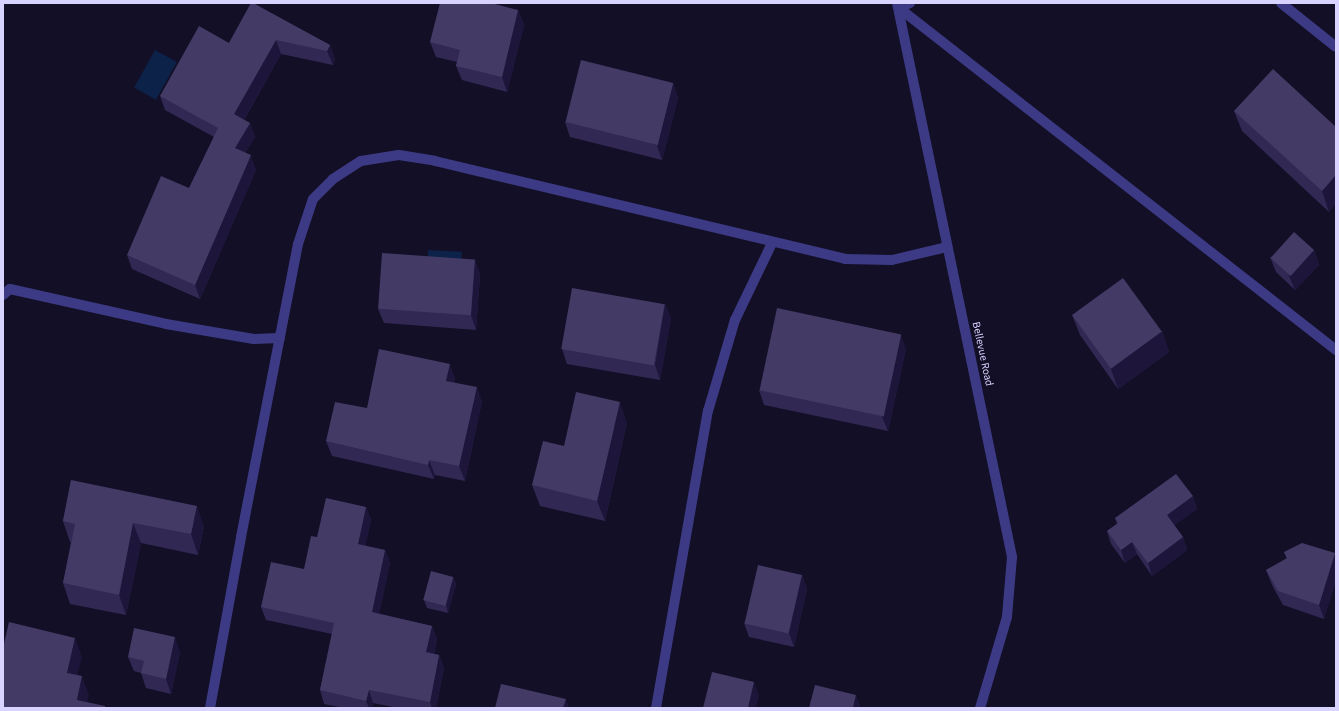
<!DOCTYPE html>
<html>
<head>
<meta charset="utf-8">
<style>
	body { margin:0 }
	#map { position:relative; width:1339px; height:711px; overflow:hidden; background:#130f26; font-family:"Source Sans 3",sans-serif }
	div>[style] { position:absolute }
	.water>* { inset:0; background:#0c2248; transform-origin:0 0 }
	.minor>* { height:10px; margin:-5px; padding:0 5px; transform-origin:5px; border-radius:5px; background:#3d3a85 }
	.wall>* { inset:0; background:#312854 }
	.shaded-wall>* { inset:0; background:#1d163a }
	.building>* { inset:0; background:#433a66; transform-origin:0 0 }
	span { translate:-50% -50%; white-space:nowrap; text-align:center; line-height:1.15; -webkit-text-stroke:3.5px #130f26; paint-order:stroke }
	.street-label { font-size:11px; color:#d9d4ff }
	.frame { position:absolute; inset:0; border:4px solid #d9d4ff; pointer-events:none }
</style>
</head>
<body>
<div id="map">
	<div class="water">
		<div style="left:155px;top:50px;width:25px;height:43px;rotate:29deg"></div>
		<div style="left:428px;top:250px;width:34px;height:20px;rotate:3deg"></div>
	</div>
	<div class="minor">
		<div style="left:897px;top:3px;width:566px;rotate:78.27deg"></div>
		<div style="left:1012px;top:557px;width:60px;rotate:94.8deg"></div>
		<div style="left:1007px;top:617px;width:95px;rotate:106.5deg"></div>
		<div style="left:910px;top:3px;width:12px;rotate:156deg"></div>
		<div style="left:899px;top:8px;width:555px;rotate:38.05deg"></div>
		<div style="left:1281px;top:3px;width:70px;rotate:38.7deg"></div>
		<div style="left:3px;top:295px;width:9px;rotate:-41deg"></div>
		<div style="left:10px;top:289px;width:160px;rotate:12.6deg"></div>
		<div style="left:166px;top:324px;width:89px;rotate:9.7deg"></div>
		<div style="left:254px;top:339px;width:26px;rotate:-2deg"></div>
		<div style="left:210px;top:708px;width:174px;rotate:-79.7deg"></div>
		<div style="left:241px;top:537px;width:298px;rotate:-79deg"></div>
		<div style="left:298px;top:244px;width:47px;rotate:-71.6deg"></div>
		<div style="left:313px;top:199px;width:28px;rotate:-45deg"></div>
		<div style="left:333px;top:179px;width:33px;rotate:-33deg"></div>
		<div style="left:361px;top:161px;width:38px;rotate:-9deg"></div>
		<div style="left:399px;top:155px;width:36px;rotate:9deg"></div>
		<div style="left:435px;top:161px;width:422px;rotate:13.4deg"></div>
		<div style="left:845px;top:259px;width:47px;rotate:1.2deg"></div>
		<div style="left:892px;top:260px;width:57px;rotate:-13.3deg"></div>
		<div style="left:656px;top:708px;width:302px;rotate:-80.1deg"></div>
		<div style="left:708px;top:411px;width:95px;rotate:-73.5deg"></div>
		<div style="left:735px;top:320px;width:85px;rotate:-64.3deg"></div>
	</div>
	<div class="wall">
		<div style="clip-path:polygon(251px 3px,330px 45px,335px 59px,333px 65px,281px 54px,244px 120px,250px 123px,255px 137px,245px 153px,256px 170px,200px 299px,132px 269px,127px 255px,189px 188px,214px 137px,165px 110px,160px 96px,229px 43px)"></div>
		<div style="clip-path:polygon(518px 10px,524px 25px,507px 92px,462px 80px,456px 66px,457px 62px,436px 57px,430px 42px)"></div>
		<div style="clip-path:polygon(673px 83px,678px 98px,662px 160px,570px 137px,565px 122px)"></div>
		<div style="clip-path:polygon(1234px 111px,1336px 127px,1329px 212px,1242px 131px)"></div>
		<div style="clip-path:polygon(1314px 250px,1319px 265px,1295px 290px,1276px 272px,1270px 257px)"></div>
		<div style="clip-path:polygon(475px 260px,480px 275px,476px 330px,384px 323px,378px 309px)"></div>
		<div style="clip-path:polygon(665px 304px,671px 318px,660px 380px,567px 364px,562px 349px)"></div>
		<div style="clip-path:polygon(1072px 315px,1162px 331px,1169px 352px,1118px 389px,1080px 335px)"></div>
		<div style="clip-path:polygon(906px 349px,888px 431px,764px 405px,759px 390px)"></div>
		<div style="clip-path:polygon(455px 378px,454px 382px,482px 401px,465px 481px,435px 475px,434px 479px,332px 456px,326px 441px,367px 408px)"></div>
		<div style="clip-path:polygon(627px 423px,605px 521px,540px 506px,532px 485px,564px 446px)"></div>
		<div style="clip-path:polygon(71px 480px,204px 526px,198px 555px,141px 543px,126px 615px,70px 604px,63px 583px,71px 542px,70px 542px,63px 521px)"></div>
		<div style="clip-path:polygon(1193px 496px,1197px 509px,1174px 525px,1183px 537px,1187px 550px,1152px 576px,1137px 554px,1125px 563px,1111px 544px,1107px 531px,1117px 524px,1115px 518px)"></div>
		<div style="clip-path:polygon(366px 507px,371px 520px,365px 546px,385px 550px,390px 563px,379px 614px,432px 626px,437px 639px,434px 654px,439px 655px,444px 668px,436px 708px,398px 708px,373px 703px,372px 708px,344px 708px,324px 704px,320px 690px,332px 634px,266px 620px,261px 607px,304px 569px)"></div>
		<div style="clip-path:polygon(1284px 552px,1335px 553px,1336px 557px,1336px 580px,1324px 619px,1283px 605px,1272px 585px,1266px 570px,1287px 559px)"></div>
		<div style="clip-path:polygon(802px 575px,807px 589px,794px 647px,749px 637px,744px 623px)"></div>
		<div style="clip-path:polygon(453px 577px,456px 584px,448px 613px,427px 608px,424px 600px)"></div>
		<div style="clip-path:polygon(180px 652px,171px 694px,146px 688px,141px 673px,134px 671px,128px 657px)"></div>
	</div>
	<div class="shaded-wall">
		<div style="clip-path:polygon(518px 10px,524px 25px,507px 92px,502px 77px)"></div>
		<div style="clip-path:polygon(276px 40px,281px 54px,239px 128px,234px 114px)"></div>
		<div style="clip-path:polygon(330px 45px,335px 59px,333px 65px,327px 51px)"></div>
		<div style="clip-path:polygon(673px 83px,678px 98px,662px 160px,657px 146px)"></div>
		<div style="clip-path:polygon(250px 123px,255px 137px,240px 162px,235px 148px)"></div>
		<div style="clip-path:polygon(251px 155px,256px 170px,200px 299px,195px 285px)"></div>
		<div style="clip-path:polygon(1336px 175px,1336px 204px,1329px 212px,1322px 191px)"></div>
		<div style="clip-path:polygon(1314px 250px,1319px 265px,1295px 290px,1289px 276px)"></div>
		<div style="clip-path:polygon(475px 260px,480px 275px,476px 330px,471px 315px)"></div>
		<div style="clip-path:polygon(665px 304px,671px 318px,660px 380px,655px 365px)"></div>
		<div style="clip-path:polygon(1162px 331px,1169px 352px,1118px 389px,1111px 369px)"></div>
		<div style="clip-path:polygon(901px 334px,906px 349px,888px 431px,882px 417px)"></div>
		<div style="clip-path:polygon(450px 364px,455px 378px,452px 395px,446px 381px)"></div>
		<div style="clip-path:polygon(477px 387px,482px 401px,465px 481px,459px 466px)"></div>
		<div style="clip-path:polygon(620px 402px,627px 423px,605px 521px,597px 501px)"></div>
		<div style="clip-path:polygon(429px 460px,435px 475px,434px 479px,428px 465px)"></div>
		<div style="clip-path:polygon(1193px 496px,1197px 509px,1171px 528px,1167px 515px)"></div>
		<div style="clip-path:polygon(197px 506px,204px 526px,198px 555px,191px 534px)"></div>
		<div style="clip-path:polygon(366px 507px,371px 520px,363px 558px,358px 544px)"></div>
		<div style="clip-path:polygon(133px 523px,141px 543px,126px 615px,119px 595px)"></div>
		<div style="clip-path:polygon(1183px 537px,1187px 550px,1152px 576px,1148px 563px)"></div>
		<div style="clip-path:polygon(1132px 542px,1137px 554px,1125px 563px,1121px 550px)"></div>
		<div style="clip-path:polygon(385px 550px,390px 563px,377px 625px,372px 612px)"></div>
		<div style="clip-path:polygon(1335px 553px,1336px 557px,1336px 580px,1324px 619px,1319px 605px)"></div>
		<div style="clip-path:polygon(802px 575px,807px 589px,794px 647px,789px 633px)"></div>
		<div style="clip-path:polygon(453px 577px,456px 584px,448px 613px,446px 605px)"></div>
		<div style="clip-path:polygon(432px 626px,437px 639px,431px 665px,426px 652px)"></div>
		<div style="clip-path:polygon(175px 637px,180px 652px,171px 694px,166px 679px)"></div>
		<div style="clip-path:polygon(75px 638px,82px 657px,73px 692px,67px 673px)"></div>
		<div style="clip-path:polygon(439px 655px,444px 668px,436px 708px,432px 708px,430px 702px)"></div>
		<div style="clip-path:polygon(82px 676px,89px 695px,86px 708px,77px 700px)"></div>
		<div style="clip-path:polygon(754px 682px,759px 696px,756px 708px,748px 708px)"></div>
		<div style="clip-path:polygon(369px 690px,373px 703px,372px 708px,369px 708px,366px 701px)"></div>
		<div style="clip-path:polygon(856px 695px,861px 708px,853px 708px)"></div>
		<div style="clip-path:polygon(566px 699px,569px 708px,563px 708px)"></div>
	</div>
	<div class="building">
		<div style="clip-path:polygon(251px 3px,253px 3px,330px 45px,327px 51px,276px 40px,234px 114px,250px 123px,235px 148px,251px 155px,195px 285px,127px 255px,161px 176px,189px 188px,218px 128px,160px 96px,199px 26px,229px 43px)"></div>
		<div style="clip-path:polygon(440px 3px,491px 3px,518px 10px,502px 77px,456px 66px,460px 50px,430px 42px)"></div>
		<div style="left:581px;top:60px;width:95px;height:64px;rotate:14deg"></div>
		<div style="clip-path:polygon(1273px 69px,1336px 127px,1336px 175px,1322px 191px,1234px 111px)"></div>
		<div style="left:1294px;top:232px;width:27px;height:35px;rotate:42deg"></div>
		<div style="left:382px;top:253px;width:93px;height:56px;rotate:4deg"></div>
		<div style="left:1123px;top:278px;width:66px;height:63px;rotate:54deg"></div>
		<div style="left:572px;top:288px;width:94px;height:62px;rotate:10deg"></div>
		<div style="left:777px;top:308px;width:127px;height:84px;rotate:12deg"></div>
		<div style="clip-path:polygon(379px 349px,450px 364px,446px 381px,477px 387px,459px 466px,429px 460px,428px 465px,326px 441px,335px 402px,367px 408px)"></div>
		<div style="clip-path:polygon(576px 392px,620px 402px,597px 501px,532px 485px,543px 441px,564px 446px)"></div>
		<div style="clip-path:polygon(1176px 474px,1193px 496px,1167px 515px,1183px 537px,1148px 563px,1132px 542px,1121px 550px,1107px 531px,1118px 523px,1115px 518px)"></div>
		<div style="clip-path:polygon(71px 480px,197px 506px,191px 534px,133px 523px,119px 595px,63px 583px,75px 524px,63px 521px)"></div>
		<div style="clip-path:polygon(326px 498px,366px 507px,358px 544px,385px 550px,372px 612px,432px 626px,426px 652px,439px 655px,430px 702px,369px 690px,366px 701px,320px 690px,334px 623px,261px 607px,271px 562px,304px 569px,311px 536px,317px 537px)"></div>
		<div style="clip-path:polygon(1302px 543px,1335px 553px,1319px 605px,1278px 591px,1266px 570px,1287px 558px,1284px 552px)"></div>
		<div style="left:758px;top:565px;width:45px;height:60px;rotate:13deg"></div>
		<div style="left:431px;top:571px;width:23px;height:30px;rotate:15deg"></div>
		<div style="clip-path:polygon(9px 622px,75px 638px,67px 673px,82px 676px,77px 700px,105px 706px,105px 708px,3px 708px,3px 648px)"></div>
		<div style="clip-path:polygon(134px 628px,175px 637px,166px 679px,141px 673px,144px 661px,128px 657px)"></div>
		<div style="clip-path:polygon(712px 672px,754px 682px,748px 708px,703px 708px)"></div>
		<div style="clip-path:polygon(501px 684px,566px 699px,563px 708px,495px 708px)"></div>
		<div style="clip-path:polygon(815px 685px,856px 695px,853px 708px,809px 708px)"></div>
	</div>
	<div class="street-label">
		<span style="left:982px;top:354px;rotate:78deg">Bellevue Road</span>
	</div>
	<div class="frame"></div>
</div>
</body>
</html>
